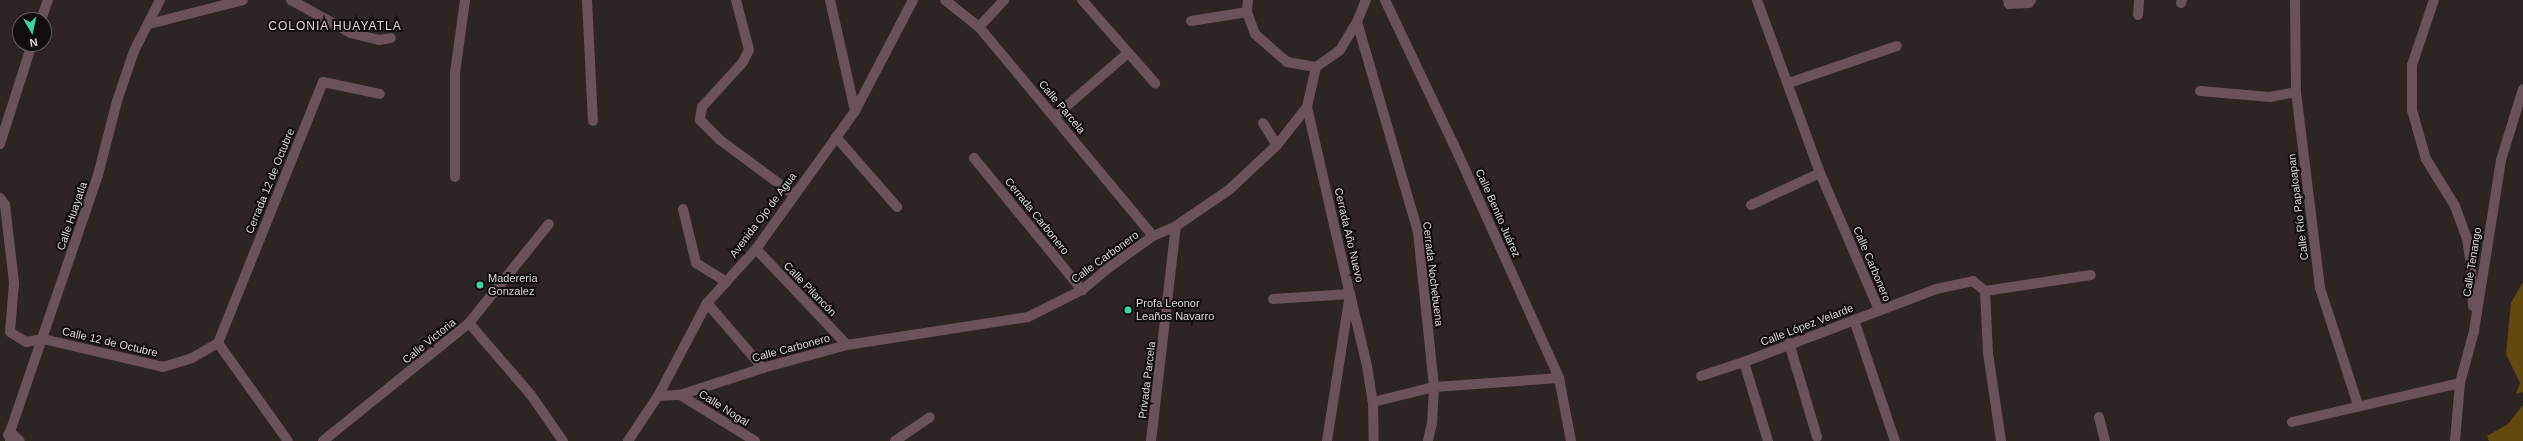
<!DOCTYPE html>
<html>
<head>
<meta charset="utf-8">
<style>
	body { margin:0 }
	#map { position:relative; width:2523px; height:441px; overflow:hidden; background:#2d2423; font-family:Arial,sans-serif }
	div>[style] { position:absolute }
	.forest>* { inset:0; background:#64490e }
	.pedestrian>* { height:10px; margin:-5px; padding:0 5px; transform-origin:5px; border-radius:5px; background:#6b515a }
	.minor>* { height:10px; margin:-5px; padding:0 5px; transform-origin:5px; border-radius:5px; background:#6b515a }
	.tertiary>* { height:10px; margin:-5px; padding:0 5px; transform-origin:5px; border-radius:5px; background:#6b515a }
	.dots>* { width:11px; height:11px; translate:-50% -50%; box-sizing:border-box; border:2px solid #130e0e; border-radius:50% }
	span { translate:-50% -50%; white-space:nowrap; text-align:center; line-height:1.15; -webkit-text-stroke:4px #130e0e; paint-order:stroke }
	.street-label { font-size:11px; color:#ddd7d6 }
	.poi-label { font-size:11px; color:#ddd7d6 }
	.left { translate:0 -50%; text-align:left }
	.neighbourhood-label { font-size:12px; color:#e1d4d3; letter-spacing:1px }
	.north { position:absolute; left:12px; top:12px; width:40px; height:40px; box-sizing:border-box; background:#130e0e; border:1px solid #645e5e; border-radius:50%; rotate:171deg; font-size:11px; font-weight:700; line-height:16px; text-align:center; color:#ddd7d6 }
	.north::after { content:''; display:block; margin:auto; width:14px; height:18px; background:#42d4a0; clip-path:polygon(50% 0,100% 100%,50% 72%,0 100%) }
</style>
</head>
<body>
<div id="map">
	<div class="forest">
		<div style="clip-path:polygon(2523px 282px,2523px 392px,2516px 394px,2520px 383px,2506px 354px,2511px 303px)"></div>
		<div style="clip-path:polygon(2523px 405px,2523px 441px,2489px 441px,2487px 436px,2508px 424px)"></div>
	</div>
	<div class="pedestrian">
		<div style="left:756px;top:249px;width:132px;rotate:46.5deg"></div>
		<div style="left:707px;top:303px;width:86px;rotate:49.3deg"></div>
	</div>
	<div class="minor">
		<div style="left:291px;top:0;width:68px;rotate:28.8deg"></div>
		<div style="left:351px;top:33px;width:29px;rotate:14deg"></div>
		<div style="left:379px;top:40px;width:12px;rotate:-9deg"></div>
		<div style="left:587px;top:0;width:121px;rotate:87.2deg"></div>
		<div style="left:736px;top:0;width:52px;rotate:75.4deg"></div>
		<div style="left:749px;top:50px;width:13px;rotate:117deg"></div>
		<div style="left:743px;top:62px;width:61px;rotate:132.3deg"></div>
		<div style="left:702px;top:107px;width:13px;rotate:99deg"></div>
		<div style="left:700px;top:120px;width:28px;rotate:45deg"></div>
		<div style="left:720px;top:140px;width:91px;rotate:36.5deg"></div>
		<div style="left:830px;top:0;width:114px;rotate:77.3deg"></div>
		<div style="left:945px;top:0;width:43px;rotate:38.5deg"></div>
		<div style="left:979px;top:27px;width:272px;rotate:50.2deg"></div>
		<div style="left:1082px;top:0;width:111px;rotate:48.7deg"></div>
		<div style="left:1248px;top:0;width:12px;rotate:95deg"></div>
		<div style="left:1247px;top:12px;width:23px;rotate:70deg"></div>
		<div style="left:1255px;top:34px;width:43px;rotate:41.2deg"></div>
		<div style="left:1287px;top:62px;width:29px;rotate:10deg"></div>
		<div style="left:1385px;top:0;width:161px;rotate:64.6deg"></div>
		<div style="left:1454px;top:145px;width:256px;rotate:65.7deg"></div>
		<div style="left:1559px;top:378px;width:64px;rotate:79.2deg"></div>
		<div style="left:1757px;top:0;width:184px;rotate:70deg"></div>
		<div style="left:1820px;top:173px;width:149px;rotate:66.7deg"></div>
		<div style="left:2008px;top:0;width:4px;rotate:76deg"></div>
		<div style="left:2009px;top:4px;width:20px;rotate:-3deg"></div>
		<div style="left:2029px;top:3px;width:4px;rotate:-56deg"></div>
		<div style="left:2295px;top:0;width:92px;rotate:89.4deg"></div>
		<div style="left:2296px;top:92px;width:197px;rotate:83deg"></div>
		<div style="left:2320px;top:288px;width:123px;rotate:72deg"></div>
		<div style="left:2434px;top:0;width:69px;rotate:108.7deg"></div>
		<div style="left:2412px;top:65px;width:45px;rotate:90deg"></div>
		<div style="left:2412px;top:110px;width:51px;rotate:74.1deg"></div>
		<div style="left:2426px;top:159px;width:55px;rotate:58.3deg"></div>
		<div style="left:2455px;top:206px;width:35px;rotate:70deg"></div>
		<div style="left:2467px;top:239px;width:25px;rotate:81deg"></div>
		<div style="left:2471px;top:264px;width:42px;rotate:87.3deg"></div>
		<div style="left:2181px;top:3px;width:3px;rotate:-72deg"></div>
		<div style="left:2138px;top:15px;width:15px;rotate:-86deg"></div>
		<div style="left:41px;top:20px;width:21px;rotate:-71deg"></div>
		<div style="left:1191px;top:21px;width:57px;rotate:-9.1deg"></div>
		<div style="left:1357px;top:22px;width:219px;rotate:73.8deg"></div>
		<div style="left:1418px;top:232px;width:156px;rotate:84.1deg"></div>
		<div style="left:1434px;top:387px;width:36px;rotate:93deg"></div>
		<div style="left:1432px;top:423px;width:18px;rotate:103deg"></div>
		<div style="left:149px;top:24px;width:97px;rotate:-14.3deg"></div>
		<div style="left:979px;top:27px;width:37px;rotate:-47deg"></div>
		<div style="left:1789px;top:83px;width:114px;rotate:-18.9deg"></div>
		<div style="left:2200px;top:91px;width:70px;rotate:4.9deg"></div>
		<div style="left:2270px;top:97px;width:26px;rotate:-11deg"></div>
		<div style="left:1307px;top:107px;width:192px;rotate:77.1deg"></div>
		<div style="left:1350px;top:294px;width:149px;rotate:98.9deg"></div>
		<div style="left:1054px;top:117px;width:98px;rotate:-40.9deg"></div>
		<div style="left:1263px;top:123px;width:26px;rotate:58deg"></div>
		<div style="left:836px;top:137px;width:93px;rotate:48.9deg"></div>
		<div style="left:0;top:144px;width:105px;rotate:-72.3deg"></div>
		<div style="left:974px;top:158px;width:171px;rotate:50.7deg"></div>
		<div style="left:455px;top:177px;width:104px;rotate:-90deg"></div>
		<div style="left:455px;top:73px;width:74px;rotate:-82.2deg"></div>
		<div style="left:0;top:198px;width:9px;rotate:54deg"></div>
		<div style="left:5px;top:205px;width:79px;rotate:83.4deg"></div>
		<div style="left:14px;top:283px;width:49px;rotate:94.7deg"></div>
		<div style="left:10px;top:332px;width:19px;rotate:32deg"></div>
		<div style="left:26px;top:342px;width:17px;rotate:-10deg"></div>
		<div style="left:43px;top:339px;width:123px;rotate:13.1deg"></div>
		<div style="left:163px;top:367px;width:30px;rotate:-17deg"></div>
		<div style="left:192px;top:358px;width:30px;rotate:-30deg"></div>
		<div style="left:1751px;top:205px;width:76px;rotate:-24.9deg"></div>
		<div style="left:683px;top:209px;width:56px;rotate:76.5deg"></div>
		<div style="left:696px;top:263px;width:36px;rotate:32deg"></div>
		<div style="left:1985px;top:291px;width:107px;rotate:-8.6deg"></div>
		<div style="left:1273px;top:299px;width:77px;rotate:-3.7deg"></div>
		<div style="left:1350px;top:294px;width:74px;rotate:76.7deg"></div>
		<div style="left:1367px;top:366px;width:36px;rotate:81deg"></div>
		<div style="left:1373px;top:402px;width:39px;rotate:89deg"></div>
		<div style="left:1854px;top:320px;width:128px;rotate:71.3deg"></div>
		<div style="left:469px;top:323px;width:95px;rotate:49.3deg"></div>
		<div style="left:531px;top:395px;width:56px;rotate:55.2deg"></div>
		<div style="left:218px;top:343px;width:281px;rotate:-68.1deg"></div>
		<div style="left:323px;top:82px;width:58px;rotate:11.9deg"></div>
		<div style="left:218px;top:343px;width:120px;rotate:54.5deg"></div>
		<div style="left:1789px;top:343px;width:98px;rotate:73.4deg"></div>
		<div style="left:1744px;top:362px;width:83px;rotate:73.1deg"></div>
		<div style="left:1701px;top:376px;width:45px;rotate:-18deg"></div>
		<div style="left:1744px;top:362px;width:205px;rotate:-20.8deg"></div>
		<div style="left:1936px;top:289px;width:38px;rotate:-12deg"></div>
		<div style="left:1973px;top:281px;width:16px;rotate:40deg"></div>
		<div style="left:1985px;top:291px;width:62px;rotate:87.2deg"></div>
		<div style="left:1988px;top:353px;width:89px;rotate:81.6deg"></div>
		<div style="left:680px;top:395px;width:88px;rotate:31.5deg"></div>
		<div style="left:658px;top:396px;width:22px;rotate:-3deg"></div>
		<div style="left:680px;top:395px;width:87px;rotate:-18deg"></div>
		<div style="left:763px;top:368px;width:87px;rotate:-15.3deg"></div>
		<div style="left:847px;top:345px;width:183px;rotate:-8.8deg"></div>
		<div style="left:1028px;top:317px;width:60px;rotate:-26.6deg"></div>
		<div style="left:1082px;top:290px;width:38px;rotate:-40deg"></div>
		<div style="left:1111px;top:266px;width:52px;rotate:-35.5deg"></div>
		<div style="left:1153px;top:236px;width:25px;rotate:-23deg"></div>
		<div style="left:1176px;top:226px;width:65px;rotate:-34.4deg"></div>
		<div style="left:1230px;top:189px;width:64px;rotate:-43.1deg"></div>
		<div style="left:1277px;top:145px;width:48px;rotate:-51.7deg"></div>
		<div style="left:1307px;top:107px;width:41px;rotate:-77.3deg"></div>
		<div style="left:1316px;top:67px;width:29px;rotate:-35deg"></div>
		<div style="left:1340px;top:50px;width:33px;rotate:-59deg"></div>
		<div style="left:1357px;top:22px;width:24px;rotate:-68deg"></div>
		<div style="left:1373px;top:402px;width:63px;rotate:-13.8deg"></div>
		<div style="left:1434px;top:387px;width:125px;rotate:-4.1deg"></div>
		<div style="left:2099px;top:417px;width:25px;rotate:76deg"></div>
		<div style="left:2292px;top:422px;width:172px;rotate:-13.1deg"></div>
		<div style="left:8px;top:435px;width:4px;rotate:-56deg"></div>
		<div style="left:10px;top:432px;width:13px;rotate:42deg"></div>
		<div style="left:10px;top:441px;width:9px;rotate:-90deg"></div>
		<div style="left:10px;top:432px;width:272px;rotate:-71.1deg"></div>
		<div style="left:98px;top:175px;width:76px;rotate:-75.6deg"></div>
		<div style="left:117px;top:101px;width:53px;rotate:-71.2deg"></div>
		<div style="left:134px;top:51px;width:57px;rotate:-63deg"></div>
		<div style="left:323px;top:441px;width:188px;rotate:-38.9deg"></div>
		<div style="left:469px;top:323px;width:127px;rotate:-51.1deg"></div>
		<div style="left:895px;top:441px;width:42px;rotate:-34.4deg"></div>
		<div style="left:1151px;top:441px;width:216px;rotate:-83.4deg"></div>
		<div style="left:2455px;top:441px;width:58px;rotate:-85.1deg"></div>
		<div style="left:2460px;top:383px;width:54px;rotate:-74.9deg"></div>
		<div style="left:2474px;top:331px;width:173px;rotate:-81deg"></div>
		<div style="left:2501px;top:160px;width:74px;rotate:-72.8deg"></div>
	</div>
	<div class="tertiary">
		<div style="left:628px;top:441px;width:54px;rotate:-56.3deg"></div>
		<div style="left:658px;top:396px;width:105px;rotate:-62.2deg"></div>
		<div style="left:707px;top:303px;width:73px;rotate:-47.8deg"></div>
		<div style="left:756px;top:249px;width:170px;rotate:-54.3deg"></div>
		<div style="left:855px;top:111px;width:125px;rotate:-62.4deg"></div>
	</div>
	<div class="dots">
		<div style="left:480px;top:285px;background:#42d4a0"></div>
		<div style="left:1128px;top:310px;background:#42d4a0"></div>
	</div>
	<div class="street-label">
		<span style="left:1062px;top:107px;rotate:50deg">Calle Parcela</span>
		<span style="left:270px;top:181px;rotate:-68deg">Cerrada 12 de Octubre</span>
		<span style="left:2298px;top:207px;rotate:-97deg">Calle Río Papaloapan</span>
		<span style="left:1498px;top:213px;rotate:66deg">Calle Benito Juárez</span>
		<span style="left:763px;top:215px;rotate:-53deg">Avenida Ojo de Agua</span>
		<span style="left:72px;top:216px;rotate:-71deg">Calle Huayatla</span>
		<span style="left:1037px;top:216px;rotate:51deg">Cerrada Carbonero</span>
		<span style="left:1349px;top:235px;rotate:77deg">Cerrada Año Nuevo</span>
		<span style="left:1105px;top:257px;rotate:-36deg">Calle Carbonero</span>
		<span style="left:2472px;top:262px;rotate:-81deg">Calle Tenango</span>
		<span style="left:1872px;top:264px;rotate:67deg">Calle Carbonero</span>
		<span style="left:1433px;top:274px;rotate:83deg">Cerrada Nochebuena</span>
		<span style="left:810px;top:289px;rotate:46deg">Calle Pilancón</span>
		<span style="left:1807px;top:325px;rotate:-21deg">Calle López Velarde</span>
		<span style="left:429px;top:341px;rotate:-39deg">Calle Victoria</span>
		<span style="left:110px;top:342px;rotate:13deg">Calle 12 de Octubre</span>
		<span style="left:791px;top:348px;rotate:-15deg">Calle Carbonero</span>
		<span style="left:1147px;top:380px;rotate:-83deg">Privada Parcela</span>
		<span style="left:724px;top:408px;rotate:32deg">Calle Nogal</span>
	</div>
	<div class="poi-label">
		<span class="left" style="left:488px;top:285px">Madereria<br>Gonzalez</span>
		<span class="left" style="left:1136px;top:310px">Profa Leonor<br>Leaños Navarro</span>
	</div>
	<div class="neighbourhood-label">
		<span style="left:335px;top:27px">COLONIA HUAYATLA</span>
	</div>
	<div class="north">N</div>
</div>
</body>
</html>
